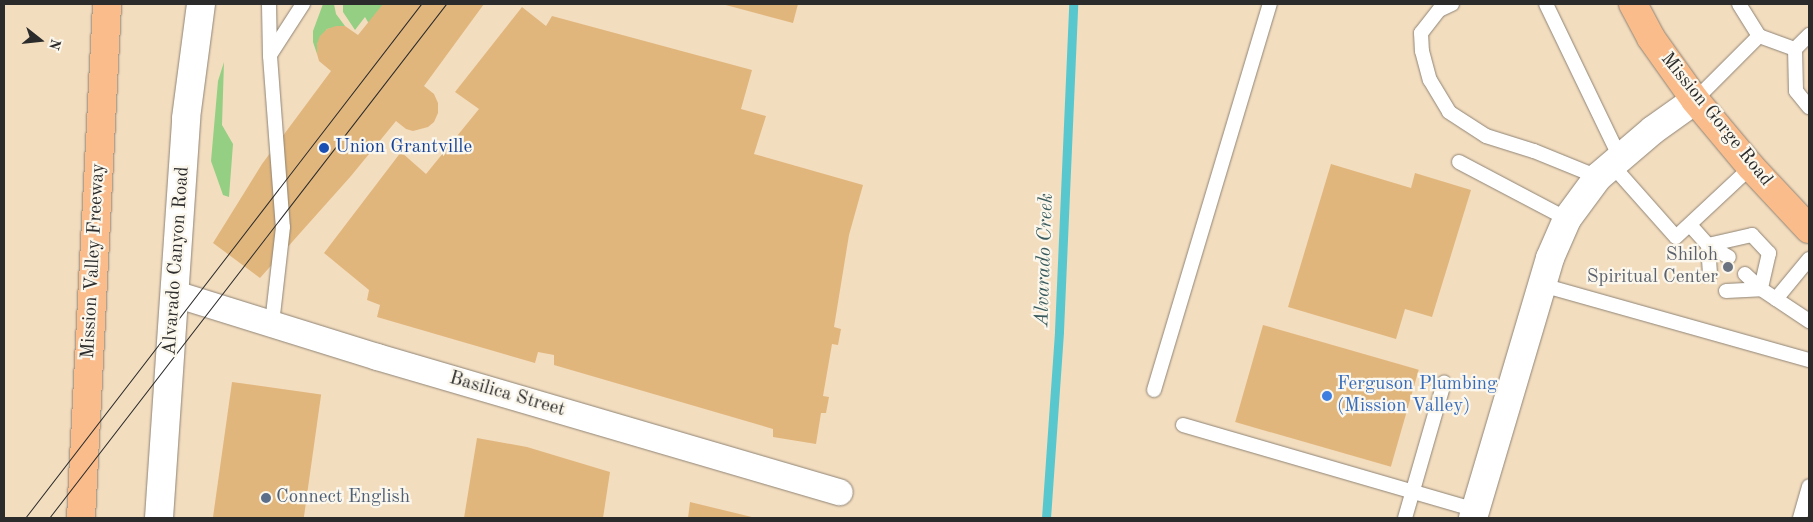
<!DOCTYPE html>
<html>
<head>
<meta charset="utf-8">
<style>
	body { margin:0 }
	#map { position:relative; width:1813px; height:522px; overflow:hidden; background:#f3ddbf; font-family:"Old Standard TT",serif }
	div>[style] { position:absolute }
	.green>* { inset:0; background:#94cf83 }
	.stream>* { height:9px; margin:-4.5px; padding:0 4.5px; transform-origin:4.5px; border-radius:4.5px; background:#59c7ce }
	.building>* { inset:0; background:#e1b67d; transform-origin:0 0 }
	.roads { filter:drop-shadow(0 0 1px #8f8475) drop-shadow(0 0 1px #8f8475) }
	.service>* { height:14px; margin:-7px; padding:0 7px; transform-origin:7px; border-radius:7px; background:#fff }
	.minor>* { height:26px; margin:-13px; padding:0 13px; transform-origin:13px; border-radius:13px; background:#fff }
	.tertiary>* { height:28px; margin:-14px; padding:0 14px; transform-origin:14px; border-radius:14px; background:#fff }
	.primary>* { height:28px; margin:-14px; padding:0 14px; transform-origin:14px; border-radius:14px; background:#fabc8b }
	.motorway>* { height:28px; margin:-14px; padding:0 14px; transform-origin:14px; border-radius:14px; background:#fabc8b }
	.tram>* { height:1px; margin:-0.5px; padding:0 0.5px; transform-origin:0.5px; border-radius:0.5px; background:#2b2b2b }
	.dots>* { width:14px; height:14px; translate:-50% -50%; box-sizing:border-box; border:2px solid #fbf7ec; border-radius:50% }
	span { translate:-50% -50%; white-space:nowrap; text-align:center; line-height:1.15; -webkit-text-stroke:4.5px #fbf7ec; paint-order:stroke }
	.street-label { font-size:19px; color:#2b2b2b }
	.transit-label { font-size:19px; color:#164399 }
	.left { translate:0 -50%; text-align:left }
	.worship-label { font-size:19px; color:#5b616d }
	.right { translate:-100% -50%; text-align:right }
	.shop-label { font-size:19px; color:#366cbe }
	.service-label { font-size:19px; color:#4e5e75 }
	.water-label { font-size:20px; color:#395a5c; font-style:italic }
	.frame { position:absolute; inset:0; border:5px solid #2b2b2b; pointer-events:none }
	.north { position:absolute; left:15px; top:15px; width:50px; height:50px; -webkit-text-stroke:4px #fbf7ec; paint-order:stroke; rotate:106deg; font-size:14px; font-weight:700; line-height:20px; text-align:center; color:#2b2b2b }
	.north::after { content:''; display:block; margin:auto; width:18px; height:22px; background:#2b2b2b; clip-path:polygon(50% 0,100% 100%,50% 72%,0 100%) }
</style>
</head>
<body>
<div id="map">
	<div class="green">
		<div style="clip-path:polygon(323px 4px,334px 4px,336px 14px,345px 26px,327px 29px,317px 44px,317px 54px,313px 42px,313px 31px)"></div>
		<div style="clip-path:polygon(343px 4px,394px 4px,372px 29px,365px 17px,355px 30px,343px 12px)"></div>
		<div style="clip-path:polygon(224px 62px,222px 125px,233px 144px,229px 197px,223px 195px,211px 161px,218px 81px)"></div>
	</div>
	<div class="stream">
		<div style="left:1046px;top:518px;width:187px;rotate:-86deg"></div>
		<div style="left:1059px;top:331px;width:327px;rotate:-87.5deg"></div>
	</div>
	<div class="building">
		<div style="clip-path:polygon(383px 4px,484px 4px,424px 86px,434px 94px,438px 103px,438px 113px,434px 122px,428px 127px,413px 131px,406px 129px,396px 121px,351px 176px,260px 278px,213px 243px,262px 164px,331px 71px,319px 61px,317px 54px,317px 44px,320px 36px,327px 29px,336px 26px,345px 26px,358px 35px)"></div>
		<div style="clip-path:polygon(722px 4px,798px 4px,793px 23px)"></div>
		<div style="clip-path:polygon(522px 7px,546px 26px,552px 16px,752px 70px,741px 109px,766px 116px,754px 154px,863px 185px,849px 235px,834px 327px,841px 329px,838px 345px,832px 344px,823px 396px,829px 397px,826px 413px,821px 413px,816px 444px,773px 437px,773px 429px,554px 365px,554px 355px,538px 352px,535px 363px,377px 317px,380px 305px,367px 300px,369px 290px,324px 253px,401px 152px,426px 174px,479px 109px,455px 92px)"></div>
		<div style="clip-path:polygon(1331px 164px,1411px 188px,1415px 173px,1471px 190px,1432px 317px,1405px 309px,1396px 339px,1288px 307px)"></div>
		<div style="left:1263px;top:325px;width:162px;height:101px;rotate:16deg"></div>
		<div style="left:232px;top:382px;width:90px;height:137px;rotate:8deg"></div>
		<div style="clip-path:polygon(477px 438px,527px 447px,610px 472px,603px 518px,464px 518px)"></div>
		<div style="clip-path:polygon(690px 502px,756px 518px,688px 518px)"></div>
	</div>
	<div class="roads">
		<div class="service">
			<div style="left:269px;top:4px;width:52px;rotate:88.9deg"></div>
			<div style="left:270px;top:56px;width:171px;rotate:85.7deg"></div>
			<div style="left:283px;top:227px;width:98px;rotate:96.5deg"></div>
			<div style="left:1452px;top:4px;width:14px;rotate:155deg"></div>
			<div style="left:1439px;top:10px;width:29px;rotate:128deg"></div>
			<div style="left:1421px;top:33px;width:18px;rotate:87deg"></div>
			<div style="left:1422px;top:51px;width:30px;rotate:75deg"></div>
			<div style="left:1430px;top:80px;width:37px;rotate:59deg"></div>
			<div style="left:1449px;top:112px;width:44px;rotate:33deg"></div>
			<div style="left:1486px;top:136px;width:50px;rotate:17.4deg"></div>
			<div style="left:1534px;top:151px;width:69px;rotate:22.1deg"></div>
			<div style="left:1546px;top:4px;width:171px;rotate:64.3deg"></div>
			<div style="left:1739px;top:4px;width:38px;rotate:58deg"></div>
			<div style="left:1759px;top:36px;width:38px;rotate:20deg"></div>
			<div style="left:1795px;top:49px;width:20px;rotate:-45deg"></div>
			<div style="left:1795px;top:49px;width:42px;rotate:88.6deg"></div>
			<div style="left:1796px;top:91px;width:21px;rotate:51deg"></div>
			<div style="left:270px;top:55px;width:61px;rotate:-57.1deg"></div>
			<div style="left:1695px;top:100px;width:91px;rotate:-45deg"></div>
			<div style="left:1459px;top:162px;width:122px;rotate:27.8deg"></div>
			<div style="left:1612px;top:165px;width:96px;rotate:48.4deg"></div>
			<div style="left:1676px;top:237px;width:103px;rotate:-43deg"></div>
			<div style="left:1690px;top:225px;width:27px;rotate:48deg"></div>
			<div style="left:1708px;top:245px;width:24px;rotate:30deg"></div>
			<div style="left:1708px;top:245px;width:45px;rotate:-12.8deg"></div>
			<div style="left:1752px;top:235px;width:25px;rotate:47deg"></div>
			<div style="left:1769px;top:253px;width:37px;rotate:103deg"></div>
			<div style="left:1708px;top:245px;width:29px;rotate:86deg"></div>
			<div style="left:1745px;top:274px;width:22px;rotate:43deg"></div>
			<div style="left:1761px;top:289px;width:58px;rotate:33.7deg"></div>
			<div style="left:1542px;top:285px;width:277px;rotate:15.7deg"></div>
			<div style="left:1726px;top:291px;width:35px;rotate:-3deg"></div>
			<div style="left:1776px;top:299px;width:52px;rotate:-50.5deg"></div>
			<div style="left:1154px;top:390px;width:403px;rotate:-73.3deg"></div>
			<div style="left:1183px;top:425px;width:304px;rotate:16.2deg"></div>
			<div style="left:1405px;top:518px;width:141px;rotate:-73.9deg"></div>
			<div style="left:1800px;top:518px;width:33px;rotate:-74deg"></div>
		</div>
		<div class="minor">
			<div style="left:175px;top:294px;width:212px;rotate:17.3deg"></div>
			<div style="left:377px;top:357px;width:482px;rotate:16.3deg"></div>
		</div>
		<div class="tertiary">
			<div style="left:159px;top:518px;width:401px;rotate:-86.1deg"></div>
			<div style="left:186px;top:118px;width:115px;rotate:-82.5deg"></div>
			<div style="left:1473px;top:518px;width:271px;rotate:-73.5deg"></div>
			<div style="left:1550px;top:258px;width:43px;rotate:-66.4deg"></div>
			<div style="left:1567px;top:219px;width:52px;rotate:-53.6deg"></div>
			<div style="left:1598px;top:177px;width:72px;rotate:-40.5deg"></div>
			<div style="left:1653px;top:130px;width:52px;rotate:-35.5deg"></div>
		</div>
		<div class="primary">
			<div style="left:1633px;top:4px;width:38px;rotate:62deg"></div>
			<div style="left:1651px;top:38px;width:76px;rotate:54.6deg"></div>
			<div style="left:1695px;top:100px;width:87px;rotate:50.1deg"></div>
			<div style="left:1751px;top:167px;width:85px;rotate:46.9deg"></div>
		</div>
		<div class="motorway">
			<div style="left:81px;top:518px;width:515px;rotate:-87.1deg"></div>
		</div>
	</div>
	<div class="tram">
		<div style="left:25px;top:518px;width:649px;rotate:-52.39deg"></div>
		<div style="left:49px;top:518px;width:649px;rotate:-52.32deg"></div>
	</div>
	<div class="dots">
		<div style="left:324px;top:148px;background:#1a4fb4"></div>
		<div style="left:1728px;top:267px;background:#6b7280"></div>
		<div style="left:1327px;top:396px;background:#3f7fe0"></div>
		<div style="left:266px;top:498px;background:#5c6f8a"></div>
	</div>
	<div class="street-label">
		<span style="left:1716px;top:120px;rotate:51deg">Mission Gorge Road</span>
		<span style="left:94px;top:261px;rotate:-87deg">Mission Valley Freeway</span>
		<span style="left:177px;top:261px;rotate:-86deg">Alvarado Canyon Road</span>
		<span style="left:507px;top:395px;rotate:16deg">Basilica Street</span>
	</div>
	<div class="transit-label">
		<span class="left" style="left:335px;top:148px">Union Grantville</span>
	</div>
	<div class="worship-label">
		<span class="right" style="left:1718px;top:267px">Shiloh<br>Spiritual Center</span>
	</div>
	<div class="shop-label">
		<span class="left" style="left:1337px;top:396px">Ferguson Plumbing<br>(Mission Valley)</span>
	</div>
	<div class="service-label">
		<span class="left" style="left:276px;top:498px">Connect English</span>
	</div>
	<div class="water-label">
		<span style="left:1045px;top:260px;rotate:-88deg">Alvarado Creek</span>
	</div>
	<div class="frame"></div>
	<div class="north">N</div>
</div>
</body>
</html>
